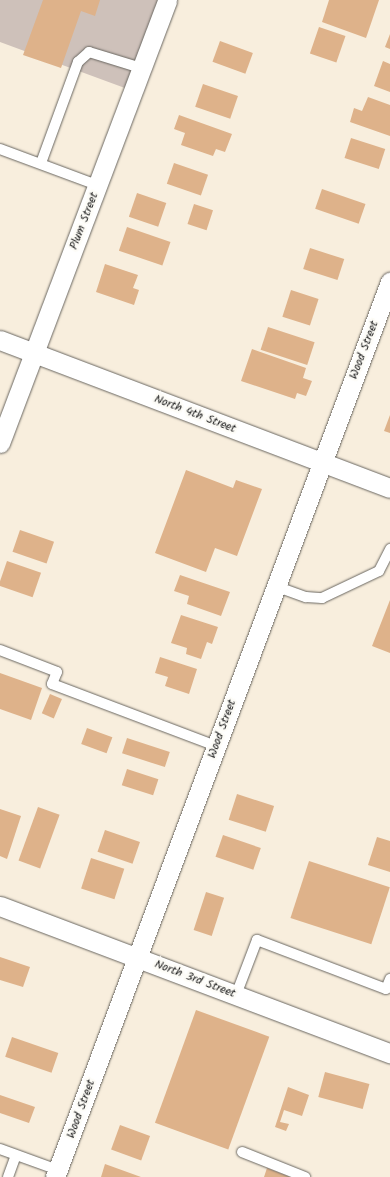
<!DOCTYPE html>
<html>
<head>
<meta charset="utf-8">
<style>
	body { margin:0 }
	#map { position:relative; width:390px; height:1177px; overflow:hidden; background:#f8eedd; font-family:Kalam,sans-serif }
	div>[style] { position:absolute }
	.industrial>* { inset:0; background:#cec1ba }
	.building>* { inset:0; background:#deb28a; transform-origin:0 0 }
	.roads { filter:drop-shadow(0 0 1px #696660) drop-shadow(0 0 1px #696660) }
	.lane>* { height:10px; margin:-5px; padding:0 5px; transform-origin:5px; border-radius:5px; background:#fff }
	.street>* { height:19px; margin:-9.5px; padding:0 9.5px; transform-origin:9.5px; border-radius:9.5px; background:#fff }
	span { translate:-50% -50%; white-space:nowrap; text-align:center; line-height:1.15; -webkit-text-stroke:5px #fdfcf7; paint-order:stroke }
	.street-label { font-size:12px; color:#1c1c1c }
</style>
</head>
<body>
<div id="map">
	<div class="industrial">
		<div style="clip-path:polygon(0 0,167px 0,133px 91px,0 42px)"></div>
	</div>
	<div class="building">
		<div style="clip-path:polygon(43px 0,100px 0,95px 16px,81px 11px,61px 68px,23px 55px)"></div>
		<div style="clip-path:polygon(329px 0,379px 0,366px 38px,322px 22px)"></div>
		<div style="left:319px;top:27px;width:28px;height:28px;rotate:19deg"></div>
		<div style="clip-path:polygon(390px 34px,390px 49px,385px 47px)"></div>
		<div style="left:220px;top:41px;width:35px;height:22px;rotate:20deg"></div>
		<div style="clip-path:polygon(383px 61px,390px 64px,390px 92px,374px 86px)"></div>
		<div style="left:203px;top:84px;width:37px;height:24px;rotate:19deg"></div>
		<div style="clip-path:polygon(368px 97px,390px 105px,390px 136px,350px 122px,354px 108px,362px 111px)"></div>
		<div style="clip-path:polygon(179px 115px,232px 134px,225px 152px,216px 149px,213px 156px,181px 145px,185px 133px,174px 129px)"></div>
		<div style="left:351px;top:138px;width:36px;height:21px;rotate:18deg"></div>
		<div style="left:174px;top:163px;width:36px;height:22px;rotate:19deg"></div>
		<div style="left:322px;top:189px;width:46px;height:21px;rotate:19deg"></div>
		<div style="left:137px;top:193px;width:31px;height:25px;rotate:19deg"></div>
		<div style="left:194px;top:204px;width:20px;height:21px;rotate:18deg"></div>
		<div style="left:127px;top:227px;width:46px;height:25px;rotate:19deg"></div>
		<div style="left:310px;top:248px;width:36px;height:22px;rotate:18deg"></div>
		<div style="clip-path:polygon(105px 264px,138px 275px,133px 288px,139px 290px,134px 305px,96px 292px)"></div>
		<div style="left:291px;top:290px;width:29px;height:28px;rotate:18deg"></div>
		<div style="left:268px;top:327px;width:49px;height:24px;rotate:18deg"></div>
		<div style="clip-path:polygon(252px 349px,306px 368px,303px 378px,312px 381px,306px 396px,297px 393px,295px 399px,241px 381px)"></div>
		<div style="clip-path:polygon(390px 415px,390px 433px,384px 431px)"></div>
		<div style="clip-path:polygon(186px 470px,233px 488px,236px 480px,262px 489px,237px 556px,215px 548px,206px 572px,155px 553px)"></div>
		<div style="left:20px;top:530px;width:36px;height:23px;rotate:19deg"></div>
		<div style="left:7px;top:561px;width:36px;height:26px;rotate:19deg"></div>
		<div style="clip-path:polygon(180px 575px,230px 592px,221px 616px,187px 604px,189px 596px,174px 591px)"></div>
		<div style="clip-path:polygon(390px 600px,390px 653px,372px 646px)"></div>
		<div style="clip-path:polygon(181px 615px,218px 627px,212px 644px,207px 642px,201px 659px,186px 654px,187px 648px,171px 643px)"></div>
		<div style="clip-path:polygon(160px 657px,197px 669px,189px 694px,165px 686px,168px 677px,155px 673px)"></div>
		<div style="clip-path:polygon(0 673px,42px 688px,31px 720px,0 709px)"></div>
		<div style="left:50px;top:694px;width:13px;height:21px;rotate:23deg"></div>
		<div style="left:87px;top:728px;width:27px;height:17px;rotate:20deg"></div>
		<div style="left:127px;top:738px;width:45px;height:16px;rotate:18deg"></div>
		<div style="left:127px;top:769px;width:33px;height:17px;rotate:18deg"></div>
		<div style="left:237px;top:794px;width:39px;height:27px;rotate:18deg"></div>
		<div style="left:38px;top:807px;width:23px;height:57px;rotate:20deg"></div>
		<div style="clip-path:polygon(0 809px,21px 816px,7px 859px,0 856px)"></div>
		<div style="left:105px;top:830px;width:37px;height:23px;rotate:19deg"></div>
		<div style="left:223px;top:835px;width:40px;height:23px;rotate:19deg"></div>
		<div style="clip-path:polygon(377px 837px,390px 841px,390px 872px,368px 865px)"></div>
		<div style="left:91px;top:858px;width:35px;height:32px;rotate:18deg"></div>
		<div style="left:309px;top:861px;width:85px;height:60px;rotate:18deg"></div>
		<div style="left:206px;top:892px;width:19px;height:40px;rotate:18deg"></div>
		<div style="clip-path:polygon(0 957px,30px 967px,23px 987px,0 980px)"></div>
		<div style="left:196px;top:1010px;width:78px;height:120px;rotate:20deg"></div>
		<div style="left:12px;top:1037px;width:49px;height:21px;rotate:19deg"></div>
		<div style="left:325px;top:1072px;width:46px;height:26px;rotate:15deg"></div>
		<div style="clip-path:polygon(288px 1087px,309px 1095px,302px 1116px,284px 1110px,280px 1122px,289px 1124px,286px 1131px,275px 1127px)"></div>
		<div style="clip-path:polygon(0 1095px,35px 1107px,29px 1123px,0 1113px)"></div>
		<div style="left:120px;top:1125px;width:32px;height:26px;rotate:20deg"></div>
		<div style="clip-path:polygon(105px 1164px,141px 1177px,101px 1177px)"></div>
		<div style="clip-path:polygon(267px 1168px,290px 1177px,264px 1177px)"></div>
	</div>
	<div class="roads">
		<div class="lane">
			<div style="left:0;top:149px;width:103px;rotate:20.4deg"></div>
			<div style="left:41px;top:163px;width:108px;rotate:-69.9deg"></div>
			<div style="left:78px;top:62px;width:15px;rotate:-42deg"></div>
			<div style="left:89px;top:52px;width:54px;rotate:17.1deg"></div>
			<div style="left:275px;top:586px;width:33px;rotate:20deg"></div>
			<div style="left:306px;top:597px;width:16px;rotate:4deg"></div>
			<div style="left:322px;top:598px;width:63px;rotate:-25.3deg"></div>
			<div style="left:379px;top:571px;width:25px;rotate:-63deg"></div>
			<div style="left:0;top:650px;width:61px;rotate:21.1deg"></div>
			<div style="left:57px;top:672px;width:13px;rotate:113deg"></div>
			<div style="left:52px;top:684px;width:175px;rotate:20.7deg"></div>
			<div style="left:236px;top:995px;width:59px;rotate:-69.1deg"></div>
			<div style="left:257px;top:940px;width:138px;rotate:20.8deg"></div>
			<div style="left:386px;top:989px;width:11px;rotate:-68deg"></div>
			<div style="left:0;top:1149px;width:62px;rotate:19.9deg"></div>
			<div style="left:242px;top:1152px;width:68px;rotate:21.6deg"></div>
			<div style="left:8px;top:1177px;width:23px;rotate:-70deg"></div>
		</div>
		<div class="street">
			<div style="left:0;top:340px;width:417px;rotate:20.8deg"></div>
			<div style="left:0;top:443px;width:473px;rotate:-69.3deg"></div>
			<div style="left:0;top:906px;width:417px;rotate:20.7deg"></div>
			<div style="left:55px;top:1177px;width:956px;rotate:-69.48deg"></div>
		</div>
	</div>
	<div class="street-label">
		<span style="left:84px;top:221px;rotate:-69deg">Plum Street</span>
		<span style="left:364px;top:350px;rotate:-69deg">Wood Street</span>
		<span style="left:195px;top:414px;rotate:21deg">North 4th Street</span>
		<span style="left:222px;top:729px;rotate:-70deg">Wood Street</span>
		<span style="left:195px;top:979px;rotate:21deg">North 3rd Street</span>
		<span style="left:81px;top:1109px;rotate:-70deg">Wood Street</span>
	</div>
</div>
</body>
</html>
